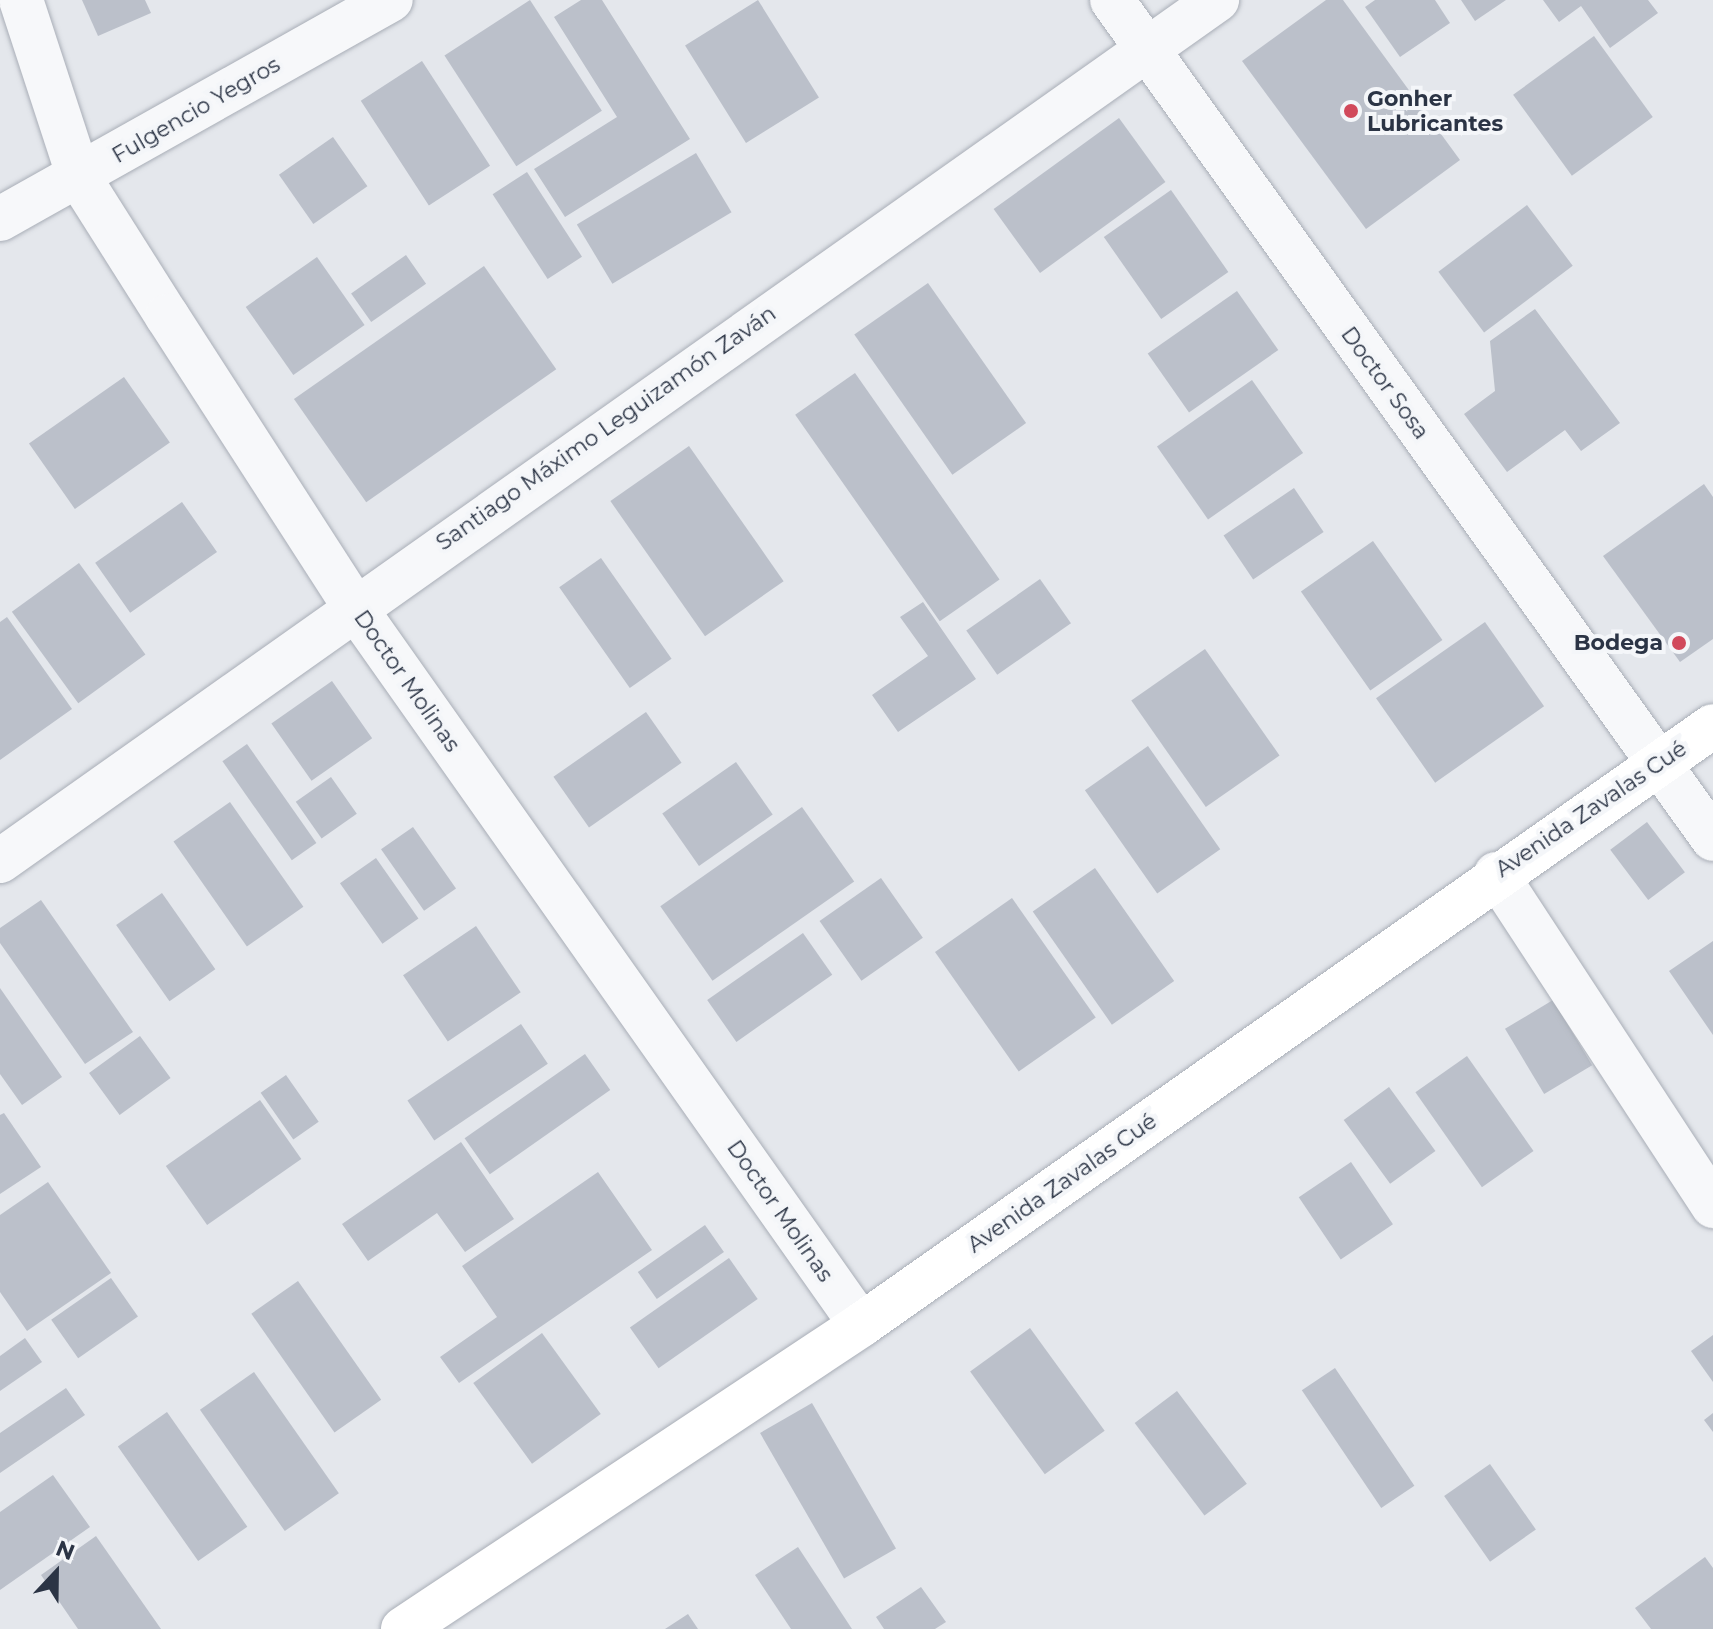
<!DOCTYPE html>
<html>
<head>
<meta charset="utf-8">
<style>
	body { margin:0 }
	#map { position:relative; width:1713px; height:1629px; overflow:hidden; background:#e4e7ec; font-family:Montserrat,sans-serif }
	div>[style] { position:absolute }
	.building>* { inset:0; background:#bbc0ca; transform-origin:0 0 }
	.roads { filter:drop-shadow(0 0 2px #a9aeb7) drop-shadow(0 0 2px #a9aeb7) }
	.minor>* { height:44px; margin:-22px; padding:0 22px; transform-origin:22px; border-radius:22px; background:#f7f8fa }
	.tertiary>* { height:44px; margin:-22px; padding:0 22px; transform-origin:22px; border-radius:22px; background:#f7f8fa }
	.secondary>* { height:44px; margin:-22px; padding:0 22px; transform-origin:22px; border-radius:22px; background:#fff }
	.dots>* { width:22px; height:22px; translate:-50% -50%; box-sizing:border-box; border:4px solid #f4f6f9; border-radius:50% }
	span { translate:-50% -50%; white-space:nowrap; text-align:center; line-height:1.15; -webkit-text-stroke:8px #f4f6f9; paint-order:stroke }
	.poi-label { font-size:22px; color:#2b3445; font-weight:700 }
	.left { translate:0 -50%; text-align:left }
	.right { translate:-100% -50%; text-align:right }
	.street-label { font-size:22px; color:#2b3445 }
	.north { position:absolute; left:16px; top:1533px; width:80px; height:80px; -webkit-text-stroke:6px #f4f6f9; paint-order:stroke; rotate:22deg; font-size:22px; font-weight:700; line-height:32px; text-align:center; color:#2b3445 }
	.north::after { content:''; display:block; margin:auto; width:28px; height:36px; background:#2b3445; clip-path:polygon(50% 0,100% 100%,50% 72%,0 100%) }
</style>
</head>
<body>
<div id="map">
	<div class="building">
		<div style="clip-path:polygon(82px 0,145px 0,151px 13px,98px 36px)"></div>
		<div style="left:530px;top:0;width:132px;height:102px;rotate:57deg"></div>
		<div style="clip-path:polygon(581px 0,602px 0,690px 139px,565px 217px,534px 169px,617px 117px,554px 17px)"></div>
		<div style="left:758px;top:0;width:115px;height:86px;rotate:58deg"></div>
		<div style="clip-path:polygon(1326px 0,1343px 0,1460px 160px,1366px 229px,1242px 61px)"></div>
		<div style="clip-path:polygon(1375px 0,1435px 0,1450px 23px,1400px 57px,1365px 7px)"></div>
		<div style="clip-path:polygon(1461px 0,1506px 0,1475px 21px)"></div>
		<div style="clip-path:polygon(1543px 0,1648px 0,1658px 13px,1610px 48px,1581px 6px,1559px 22px)"></div>
		<div style="left:1594px;top:36px;width:100px;height:100px;rotate:54deg"></div>
		<div style="left:422px;top:61px;width:125px;height:73px;rotate:57deg"></div>
		<div style="left:1119px;top:118px;width:79px;height:155px;rotate:54deg"></div>
		<div style="left:333px;top:137px;width:60px;height:66px;rotate:55deg"></div>
		<div style="left:696px;top:153px;width:69px;height:139px;rotate:59deg"></div>
		<div style="left:527px;top:172px;width:101px;height:41px;rotate:57deg"></div>
		<div style="left:1171px;top:190px;width:100px;height:82px;rotate:55deg"></div>
		<div style="left:1527px;top:205px;width:76px;height:111px;rotate:53deg"></div>
		<div style="left:406px;top:255px;width:35px;height:67px;rotate:55deg"></div>
		<div style="left:317px;top:257px;width:83px;height:87px;rotate:55deg"></div>
		<div style="left:484px;top:266px;width:126px;height:232px;rotate:55deg"></div>
		<div style="left:928px;top:283px;width:171px;height:90px;rotate:55deg"></div>
		<div style="left:1237px;top:291px;width:72px;height:109px;rotate:55deg"></div>
		<div style="clip-path:polygon(1535px 309px,1620px 423px,1581px 451px,1565px 430px,1507px 472px,1464px 414px,1495px 391px,1490px 341px)"></div>
		<div style="left:855px;top:373px;width:252px;height:73px;rotate:55deg"></div>
		<div style="left:124px;top:377px;width:80px;height:116px;rotate:55deg"></div>
		<div style="left:1252px;top:380px;width:89px;height:116px;rotate:55deg"></div>
		<div style="left:689px;top:446px;width:165px;height:96px;rotate:55deg"></div>
		<div style="clip-path:polygon(1704px 484px,1713px 497px,1713px 639px,1680px 662px,1603px 556px)"></div>
		<div style="left:1294px;top:488px;width:53px;height:85px;rotate:56deg"></div>
		<div style="left:182px;top:502px;width:61px;height:106px;rotate:55deg"></div>
		<div style="left:1373px;top:541px;width:121px;height:88px;rotate:55deg"></div>
		<div style="left:601px;top:558px;width:123px;height:51px;rotate:55deg"></div>
		<div style="left:79px;top:563px;width:113px;height:83px;rotate:54deg"></div>
		<div style="left:1040px;top:579px;width:54px;height:90px;rotate:55deg"></div>
		<div style="clip-path:polygon(923px 602px,976px 679px,898px 732px,872px 695px,928px 656px,900px 617px)"></div>
		<div style="clip-path:polygon(7px 617px,72px 709px,0 760px,0 622px)"></div>
		<div style="left:1485px;top:622px;width:103px;height:133px;rotate:55deg"></div>
		<div style="left:1205px;top:649px;width:130px;height:90px;rotate:55deg"></div>
		<div style="left:332px;top:681px;width:70px;height:74px;rotate:55deg"></div>
		<div style="left:646px;top:712px;width:62px;height:113px;rotate:55deg"></div>
		<div style="left:247px;top:744px;width:121px;height:30px;rotate:55deg"></div>
		<div style="left:1148px;top:746px;width:126px;height:77px;rotate:55deg"></div>
		<div style="left:736px;top:762px;width:64px;height:90px;rotate:55deg"></div>
		<div style="left:331px;top:777px;width:45px;height:43px;rotate:55deg"></div>
		<div style="left:230px;top:802px;width:128px;height:69px;rotate:55deg"></div>
		<div style="left:802px;top:807px;width:91px;height:173px;rotate:55deg"></div>
		<div style="left:1647px;top:822px;width:63px;height:46px;rotate:53deg"></div>
		<div style="left:413px;top:827px;width:75px;height:39px;rotate:55deg"></div>
		<div style="left:376px;top:858px;width:74px;height:44px;rotate:55deg"></div>
		<div style="left:1095px;top:868px;width:138px;height:76px;rotate:55deg"></div>
		<div style="left:881px;top:878px;width:73px;height:75px;rotate:55deg"></div>
		<div style="left:162px;top:893px;width:93px;height:56px;rotate:55deg"></div>
		<div style="left:1012px;top:898px;width:146px;height:94px;rotate:55deg"></div>
		<div style="clip-path:polygon(41px 900px,133px 1032px,85px 1064px,0 943px,0 928px)"></div>
		<div style="left:476px;top:926px;width:80px;height:88px;rotate:56deg"></div>
		<div style="left:803px;top:933px;width:51px;height:117px;rotate:55deg"></div>
		<div style="clip-path:polygon(1713px 941px,1713px 1035px,1669px 971px)"></div>
		<div style="clip-path:polygon(0 988px,62px 1077px,22px 1105px,0 1074px)"></div>
		<div style="left:1553px;top:1000px;width:76px;height:56px;rotate:59deg"></div>
		<div style="left:521px;top:1024px;width:48px;height:137px;rotate:56deg"></div>
		<div style="left:140px;top:1036px;width:52px;height:63px;rotate:54deg"></div>
		<div style="left:585px;top:1054px;width:44px;height:147px;rotate:55deg"></div>
		<div style="left:1467px;top:1056px;width:116px;height:63px;rotate:55deg"></div>
		<div style="left:286px;top:1075px;width:57px;height:31px;rotate:55deg"></div>
		<div style="left:1389px;top:1087px;width:79px;height:56px;rotate:54deg"></div>
		<div style="left:260px;top:1100px;width:72px;height:115px;rotate:55deg"></div>
		<div style="clip-path:polygon(4px 1113px,41px 1167px,0 1194px,0 1115px)"></div>
		<div style="clip-path:polygon(461px 1142px,514px 1219px,465px 1252px,437px 1213px,368px 1261px,342px 1224px)"></div>
		<div style="left:1351px;top:1162px;width:75px;height:63px;rotate:56deg"></div>
		<div style="clip-path:polygon(598px 1172px,652px 1250px,459px 1383px,440px 1357px,497px 1317px,462px 1266px)"></div>
		<div style="clip-path:polygon(48px 1182px,111px 1273px,27px 1331px,0 1292px,0 1215px)"></div>
		<div style="left:705px;top:1225px;width:33px;height:82px;rotate:55deg"></div>
		<div style="left:729px;top:1258px;width:50px;height:121px;rotate:55deg"></div>
		<div style="left:111px;top:1278px;width:47px;height:73px;rotate:55deg"></div>
		<div style="left:298px;top:1281px;width:145px;height:57px;rotate:55deg"></div>
		<div style="left:1030px;top:1328px;width:127px;height:74px;rotate:54deg"></div>
		<div style="left:542px;top:1333px;width:100px;height:85px;rotate:54deg"></div>
		<div style="clip-path:polygon(1713px 1335px,1713px 1382px,1691px 1351px)"></div>
		<div style="clip-path:polygon(25px 1338px,42px 1362px,0 1391px,0 1356px)"></div>
		<div style="left:1335px;top:1368px;width:142px;height:40px;rotate:56deg"></div>
		<div style="left:254px;top:1372px;width:148px;height:66px;rotate:55deg"></div>
		<div style="clip-path:polygon(66px 1388px,85px 1415px,0 1473px,0 1433px)"></div>
		<div style="left:1177px;top:1391px;width:116px;height:53px;rotate:53deg"></div>
		<div style="left:812px;top:1403px;width:168px;height:60px;rotate:60deg"></div>
		<div style="left:167px;top:1412px;width:140px;height:60px;rotate:55deg"></div>
		<div style="clip-path:polygon(1713px 1413px,1713px 1432px,1704px 1420px)"></div>
		<div style="left:1490px;top:1464px;width:80px;height:56px;rotate:55deg"></div>
		<div style="clip-path:polygon(53px 1475px,90px 1527px,0 1590px,0 1512px)"></div>
		<div style="clip-path:polygon(96px 1536px,161px 1629px,78px 1629px,41px 1575px)"></div>
		<div style="clip-path:polygon(798px 1547px,852px 1629px,791px 1629px,755px 1575px)"></div>
		<div style="clip-path:polygon(1705px 1557px,1713px 1568px,1713px 1629px,1651px 1629px,1635px 1608px)"></div>
		<div style="clip-path:polygon(921px 1587px,946px 1622px,935px 1629px,884px 1629px,876px 1617px)"></div>
		<div style="clip-path:polygon(688px 1614px,698px 1629px,665px 1629px)"></div>
	</div>
	<div class="roads">
		<div class="minor">
			<div style="left:21px;top:0;width:186px;rotate:71.9deg"></div>
			<div style="left:79px;top:177px;width:165px;rotate:57.7deg"></div>
			<div style="left:167px;top:316px;width:344px;rotate:57.2deg"></div>
			<div style="left:353px;top:605px;width:881px;rotate:54.79deg"></div>
			<div style="left:0;top:861px;width:1491px;rotate:-35.28deg"></div>
			<div style="left:1496px;top:874px;width:397px;rotate:56.8deg"></div>
		</div>
		<div class="tertiary">
			<div style="left:1112px;top:0;width:1032px;rotate:54.38deg"></div>
			<div style="left:0;top:219px;width:448px;rotate:-29.3deg"></div>
		</div>
		<div class="secondary">
			<div style="left:403px;top:1629px;width:550px;rotate:-33.57deg"></div>
			<div style="left:861px;top:1325px;width:1041px;rotate:-35.11deg"></div>
		</div>
	</div>
	<div class="dots">
		<div style="left:1351px;top:111px;background:#d1495b"></div>
		<div style="left:1679px;top:643px;background:#d1495b"></div>
	</div>
	<div class="poi-label">
		<span class="left" style="left:1367px;top:111px">Gonher<br>Lubricantes</span>
		<span class="right" style="left:1663px;top:643px">Bodega</span>
	</div>
	<div class="street-label">
		<span style="left:196px;top:110px;rotate:-30deg">Fulgencio Yegros</span>
		<span style="left:1385px;top:383px;rotate:54deg">Doctor Sosa</span>
		<span style="left:606px;top:428px;rotate:-35deg">Santiago Máximo Leguizamón Zaván</span>
		<span style="left:407px;top:681px;rotate:55deg">Doctor Molinas</span>
		<span style="left:1591px;top:809px;rotate:-34deg">Avenida Zavalas Cué</span>
		<span style="left:1062px;top:1183px;rotate:-35deg">Avenida Zavalas Cué</span>
		<span style="left:780px;top:1211px;rotate:55deg">Doctor Molinas</span>
	</div>
	<div class="north">N</div>
</div>
</body>
</html>
